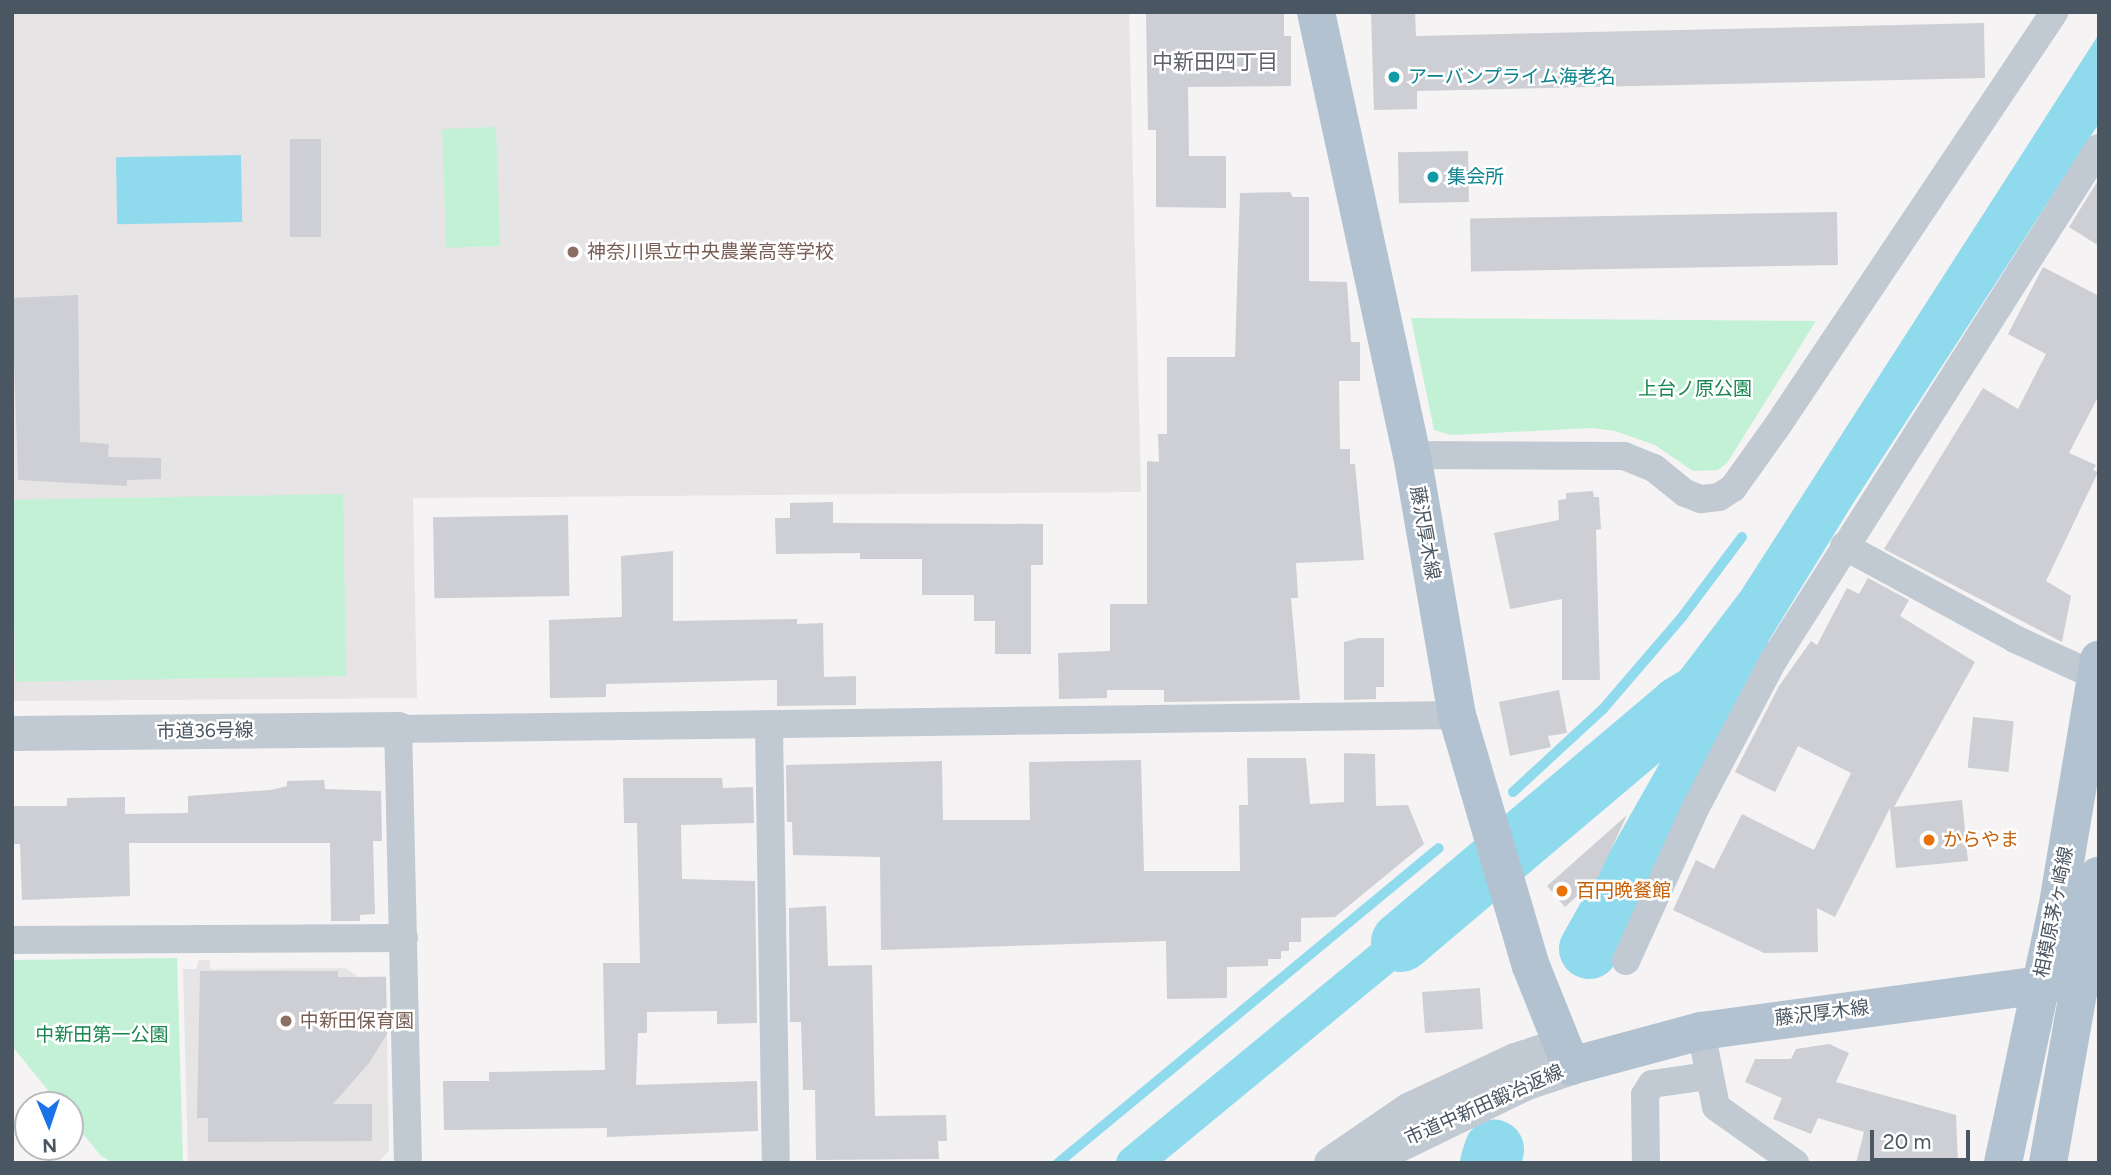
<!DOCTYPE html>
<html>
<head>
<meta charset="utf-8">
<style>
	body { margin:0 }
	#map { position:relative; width:2111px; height:1175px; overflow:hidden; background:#f5f3f3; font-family:Figtree,"Noto Sans JP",sans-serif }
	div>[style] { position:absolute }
	.education>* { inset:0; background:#e6e4e5 }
	.green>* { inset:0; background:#c3f1d5; transform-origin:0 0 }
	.water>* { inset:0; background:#90daee; transform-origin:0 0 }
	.stream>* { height:10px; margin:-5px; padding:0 5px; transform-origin:5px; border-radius:5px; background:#90daee }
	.canal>* { height:35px; margin:-17.5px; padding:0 17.5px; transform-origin:17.5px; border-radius:17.5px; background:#90daee }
	.river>* { height:60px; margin:-30px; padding:0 30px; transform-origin:30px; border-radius:30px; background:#90daee }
	.building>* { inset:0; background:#cdcfd5; transform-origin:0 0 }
	.minor>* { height:28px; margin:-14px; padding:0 14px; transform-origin:14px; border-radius:14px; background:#c1cad2 }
	.tertiary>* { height:35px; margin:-17.5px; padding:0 17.5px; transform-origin:17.5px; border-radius:17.5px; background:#c1cad2 }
	.primary>* { height:38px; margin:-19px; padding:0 19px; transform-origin:19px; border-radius:19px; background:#b3c2d1 }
	.dots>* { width:19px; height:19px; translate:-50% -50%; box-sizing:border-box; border:4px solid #fff; border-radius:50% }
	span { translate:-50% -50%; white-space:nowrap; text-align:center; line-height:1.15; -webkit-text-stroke:5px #fff; paint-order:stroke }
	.culture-label { font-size:19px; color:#0d838f }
	.left { translate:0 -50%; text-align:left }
	.education-label { font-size:19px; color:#785e54 }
	.park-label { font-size:19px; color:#17864f }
	.street-label { font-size:19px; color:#4a5661 }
	.food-label { font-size:19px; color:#c56008 }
	.neighbourhood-label { font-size:21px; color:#5f6368 }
	.frame { position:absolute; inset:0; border:14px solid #4a5661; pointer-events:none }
	.north { position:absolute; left:14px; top:1091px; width:70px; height:70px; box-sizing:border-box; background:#fff; border:2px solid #b7bbc0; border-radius:50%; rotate:178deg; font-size:19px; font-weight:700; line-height:28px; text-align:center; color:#4a5661 }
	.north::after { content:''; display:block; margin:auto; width:24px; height:32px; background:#1a73e8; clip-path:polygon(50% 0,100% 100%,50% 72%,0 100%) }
	.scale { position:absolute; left:1870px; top:1130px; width:100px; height:32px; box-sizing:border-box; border:4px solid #4a5661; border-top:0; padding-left:9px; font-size:21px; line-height:24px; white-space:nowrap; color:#4a5661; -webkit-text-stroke:5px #fff; paint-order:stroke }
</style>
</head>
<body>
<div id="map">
	<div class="education">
		<div style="clip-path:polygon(12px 12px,1129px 12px,1141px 492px,413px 498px,417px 698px,12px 701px)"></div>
		<div style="clip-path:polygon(199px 960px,210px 960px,210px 969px,345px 968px,359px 977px,386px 976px,389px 1150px,378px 1163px,188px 1163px,183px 969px,196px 969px)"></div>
	</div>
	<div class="green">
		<div style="left:496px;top:127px;width:119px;height:54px;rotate:88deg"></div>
		<div style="clip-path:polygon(1411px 318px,1816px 321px,1727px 463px,1718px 470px,1693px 471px,1655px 445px,1615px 431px,1592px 428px,1451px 435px,1434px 430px)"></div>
		<div style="left:343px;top:494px;width:182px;height:331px;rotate:89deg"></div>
		<div style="clip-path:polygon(177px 958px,183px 1163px,114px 1163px,101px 1156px,70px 1118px,70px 1105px,60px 1105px,12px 1046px,12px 960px)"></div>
	</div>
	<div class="water">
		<div style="clip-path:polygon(2099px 34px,2098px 125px,1852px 505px,1742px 684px,1718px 735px,1673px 718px,1654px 705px,1741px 591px)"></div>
		<div style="left:241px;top:155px;width:67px;height:125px;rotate:89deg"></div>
	</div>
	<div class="stream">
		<div style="left:1513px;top:792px;width:122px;rotate:-42.7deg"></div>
		<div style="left:1603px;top:709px;width:121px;rotate:-49.3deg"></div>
		<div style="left:1682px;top:617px;width:100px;rotate:-53.1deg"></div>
		<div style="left:1058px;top:1163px;width:494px;rotate:-39.6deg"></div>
	</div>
	<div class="canal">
		<div style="left:1133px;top:1163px;width:347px;rotate:-39.5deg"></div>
	</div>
	<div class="river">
		<div style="left:1401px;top:942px;width:365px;rotate:-40.2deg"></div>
		<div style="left:1680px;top:706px;width:62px;rotate:-31.1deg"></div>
		<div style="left:1589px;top:949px;width:248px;rotate:-60.5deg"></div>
		<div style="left:1711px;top:733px;width:81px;rotate:-67.5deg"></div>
		<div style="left:1490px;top:1163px;width:14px;rotate:-73deg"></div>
	</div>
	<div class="building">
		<div style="clip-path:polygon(1146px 12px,1284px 12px,1284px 36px,1291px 36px,1291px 86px,1188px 87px,1189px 156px,1226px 156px,1226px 208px,1156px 207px,1156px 130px,1148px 130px)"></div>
		<div style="clip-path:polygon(1371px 12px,1415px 12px,1416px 36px,1984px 23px,1985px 78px,1417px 91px,1417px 109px,1374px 110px)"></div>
		<div style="left:290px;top:139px;width:31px;height:98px"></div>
		<div style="left:1468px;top:151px;width:51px;height:70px;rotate:89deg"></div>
		<div style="clip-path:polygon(2099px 179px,2099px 246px,2069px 227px)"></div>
		<div style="clip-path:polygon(1290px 192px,1293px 197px,1309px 197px,1309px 281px,1347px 282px,1351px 342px,1360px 342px,1360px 381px,1339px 381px,1340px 449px,1350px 449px,1350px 464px,1355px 464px,1364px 560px,1296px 563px,1298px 598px,1291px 598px,1300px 700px,1164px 702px,1164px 690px,1107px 690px,1107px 698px,1059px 699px,1058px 653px,1110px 651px,1110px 604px,1147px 604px,1147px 461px,1159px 462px,1158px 434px,1167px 434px,1167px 357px,1235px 357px,1240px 193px)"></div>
		<div style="left:1837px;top:212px;width:53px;height:367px;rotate:89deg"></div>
		<div style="clip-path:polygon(2043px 267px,2099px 296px,2099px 395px,2069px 453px,2096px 465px,2093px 470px,2098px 472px,2046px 581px,2071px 596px,2062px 642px,1884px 549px,1983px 388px,2018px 409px,2046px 354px,2008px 334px)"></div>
		<div style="clip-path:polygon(78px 295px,80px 442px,109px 444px,108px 457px,161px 458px,161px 479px,127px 480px,127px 486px,18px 480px,12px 298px)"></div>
		<div style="clip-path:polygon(1593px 491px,1594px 497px,1599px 497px,1601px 529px,1596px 530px,1600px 680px,1562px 680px,1562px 599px,1510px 609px,1494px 533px,1559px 520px,1558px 500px,1566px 499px,1566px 493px)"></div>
		<div style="clip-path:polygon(833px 502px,833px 523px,1043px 524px,1043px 565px,1031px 565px,1031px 654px,995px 654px,995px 621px,974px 621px,974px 595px,922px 595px,922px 559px,860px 559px,860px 553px,776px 554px,775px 518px,790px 518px,790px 503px)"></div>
		<div style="left:568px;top:515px;width:81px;height:135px;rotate:89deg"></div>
		<div style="clip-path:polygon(673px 551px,673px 621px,797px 619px,797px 624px,823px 623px,824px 677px,856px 676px,856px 705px,777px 706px,777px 680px,606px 684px,606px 697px,550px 698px,549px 620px,622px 617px,621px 556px)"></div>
		<div style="clip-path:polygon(1868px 578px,1909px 600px,1900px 616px,1975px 662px,1894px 807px,1962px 800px,1968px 861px,1896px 868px,1890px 808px,1835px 917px,1817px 908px,1818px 952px,1764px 953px,1673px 910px,1696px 860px,1714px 869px,1742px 814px,1814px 850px,1851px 773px,1798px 746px,1775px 792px,1735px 772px,1779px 686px,1811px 641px,1817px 645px,1847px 588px,1859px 594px)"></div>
		<div style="clip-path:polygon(1359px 638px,1384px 638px,1384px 687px,1376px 687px,1376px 699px,1344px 700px,1344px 642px)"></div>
		<div style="clip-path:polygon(1559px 690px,1567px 733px,1548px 736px,1551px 747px,1510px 756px,1499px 702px)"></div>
		<div style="left:1973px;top:717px;width:41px;height:51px;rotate:6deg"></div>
		<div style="clip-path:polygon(1344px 753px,1375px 754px,1376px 806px,1408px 805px,1424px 844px,1335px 917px,1301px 918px,1301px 942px,1289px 942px,1289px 951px,1281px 951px,1281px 959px,1268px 959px,1268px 966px,1227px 967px,1227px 998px,1167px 999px,1166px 941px,881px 950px,880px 857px,793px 855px,792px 822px,787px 822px,786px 765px,942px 761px,943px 820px,1030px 820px,1029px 762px,1141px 760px,1144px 871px,1240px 871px,1239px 805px,1248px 805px,1247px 758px,1306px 758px,1310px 804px,1344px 802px)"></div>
		<div style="clip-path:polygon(623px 778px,722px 778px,723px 788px,753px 787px,754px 823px,681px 825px,682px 879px,755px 881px,757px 1023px,717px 1024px,717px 1011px,647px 1012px,647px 1033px,638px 1033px,636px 1085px,757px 1081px,758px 1131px,607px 1137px,607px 1128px,444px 1130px,443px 1081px,489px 1081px,489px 1072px,605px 1070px,603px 963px,640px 963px,637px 823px,624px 823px)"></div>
		<div style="clip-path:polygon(324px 780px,325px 789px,381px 791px,382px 841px,373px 841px,375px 914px,360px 915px,360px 921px,331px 921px,330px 843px,129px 843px,130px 896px,22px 900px,20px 844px,12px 844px,12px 806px,67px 806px,67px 798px,125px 797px,125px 814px,188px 813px,188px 796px,271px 790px,287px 786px,287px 781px)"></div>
		<div style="clip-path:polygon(1627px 815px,1598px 877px,1565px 907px,1547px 886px)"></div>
		<div style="clip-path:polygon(826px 906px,828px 966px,872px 965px,875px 1116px,946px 1115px,947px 1141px,938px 1141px,939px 1159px,816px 1160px,815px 1090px,803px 1090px,801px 1022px,790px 1022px,789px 908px)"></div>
		<div style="clip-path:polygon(200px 971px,338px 971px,338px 977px,386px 977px,387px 1034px,369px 1063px,333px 1104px,372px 1104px,372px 1141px,208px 1142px,208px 1118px,197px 1118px)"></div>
		<div style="left:1480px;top:988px;width:41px;height:58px;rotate:86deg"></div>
		<div style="clip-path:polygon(1829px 1044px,1849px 1053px,1836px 1082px,1956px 1115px,1958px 1163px,1856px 1163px,1864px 1132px,1818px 1118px,1811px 1134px,1773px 1119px,1782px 1098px,1745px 1082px,1755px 1059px,1791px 1059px,1796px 1049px)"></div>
	</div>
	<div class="minor">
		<div style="left:1412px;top:455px;width:212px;rotate:0.3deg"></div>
		<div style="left:1624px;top:456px;width:32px;rotate:22deg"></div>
		<div style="left:1654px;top:468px;width:40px;rotate:39deg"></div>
		<div style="left:1685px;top:493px;width:17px;rotate:21deg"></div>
		<div style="left:1701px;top:499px;width:18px;rotate:-6deg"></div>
		<div style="left:1719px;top:497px;width:17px;rotate:-33deg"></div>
		<div style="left:1733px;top:488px;width:77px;rotate:-54.5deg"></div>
		<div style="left:1778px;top:425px;width:497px;rotate:-56.2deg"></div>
		<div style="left:1844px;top:546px;width:195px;rotate:28.5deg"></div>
		<div style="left:2015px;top:639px;width:89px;rotate:24.6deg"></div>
		<div style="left:769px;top:727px;width:436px;rotate:89.1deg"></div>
		<div style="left:12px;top:940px;width:392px;rotate:-0.3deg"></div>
		<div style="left:1626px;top:961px;width:169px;rotate:-65.6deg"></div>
		<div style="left:1696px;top:807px;width:165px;rotate:-62.2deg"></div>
		<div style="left:1773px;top:661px;width:608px;rotate:-57.56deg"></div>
		<div style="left:1701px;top:1031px;width:77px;rotate:78.8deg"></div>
		<div style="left:1716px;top:1107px;width:97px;rotate:35.3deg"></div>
		<div style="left:408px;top:1163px;width:434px;rotate:-91.3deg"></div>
		<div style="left:398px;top:729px;width:1059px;rotate:-0.76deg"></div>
		<div style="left:1646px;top:1163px;width:68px;rotate:-90.8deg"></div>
		<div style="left:1645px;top:1095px;width:13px;rotate:-58deg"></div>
		<div style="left:1652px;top:1084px;width:57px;rotate:-8.1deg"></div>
	</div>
	<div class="tertiary">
		<div style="left:12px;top:733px;width:386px;rotate:-0.6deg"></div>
		<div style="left:1331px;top:1163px;width:96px;rotate:-34.4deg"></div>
		<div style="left:1410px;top:1109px;width:116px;rotate:-25deg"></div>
		<div style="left:1515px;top:1060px;width:48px;rotate:-18.1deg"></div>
		<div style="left:1360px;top:1163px;width:182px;rotate:-26deg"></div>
		<div style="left:1524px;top:1083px;width:43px;rotate:-18.9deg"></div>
	</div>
	<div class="primary">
		<div style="left:1316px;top:12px;width:453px;rotate:77.8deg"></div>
		<div style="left:1412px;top:455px;width:264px;rotate:80.2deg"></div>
		<div style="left:1457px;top:715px;width:262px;rotate:73.6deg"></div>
		<div style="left:1531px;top:966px;width:108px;rotate:68.2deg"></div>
		<div style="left:1571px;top:1066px;width:135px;rotate:-15.1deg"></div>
		<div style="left:1701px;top:1031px;width:402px;rotate:-7.7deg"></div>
		<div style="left:2003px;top:1163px;width:259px;rotate:-78deg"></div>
		<div style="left:2057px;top:910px;width:254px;rotate:-80.5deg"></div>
		<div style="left:2048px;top:1163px;width:292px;rotate:-80deg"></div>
	</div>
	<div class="dots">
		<div style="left:1394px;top:77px;background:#0f9aa8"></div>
		<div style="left:1433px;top:177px;background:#0f9aa8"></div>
		<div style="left:573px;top:252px;background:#8d6e63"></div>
		<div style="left:1929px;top:840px;background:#e8710a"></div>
		<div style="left:1562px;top:891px;background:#e8710a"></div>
		<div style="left:286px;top:1021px;background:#8d6e63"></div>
	</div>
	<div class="culture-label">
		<span class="left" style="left:1408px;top:77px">アーバンプライム海老名</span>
		<span class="left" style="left:1447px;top:177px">集会所</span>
	</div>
	<div class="education-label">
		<span class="left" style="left:587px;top:252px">神奈川県立中央農業高等学校</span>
		<span class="left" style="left:300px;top:1021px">中新田保育園</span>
	</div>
	<div class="park-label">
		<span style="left:1695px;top:389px">上台ノ原公園</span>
		<span style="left:102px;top:1035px">中新田第一公園</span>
	</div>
	<div class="street-label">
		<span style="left:1425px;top:533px;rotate:80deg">藤沢厚木線</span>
		<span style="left:205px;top:731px;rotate:-1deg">市道36号線</span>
		<span style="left:2054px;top:912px;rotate:-79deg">相模原茅ヶ崎線</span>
		<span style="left:1822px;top:1013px;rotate:-7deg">藤沢厚木線</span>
		<span style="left:1484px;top:1105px;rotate:-24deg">市道中新田鍛冶返線</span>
	</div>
	<div class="food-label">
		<span class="left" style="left:1943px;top:840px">からやま</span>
		<span class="left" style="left:1576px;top:891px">百円晩餐館</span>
	</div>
	<div class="neighbourhood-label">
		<span style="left:1215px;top:62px">中新田四丁目</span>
	</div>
	<div class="frame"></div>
	<div class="north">N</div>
	<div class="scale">20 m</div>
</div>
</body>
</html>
